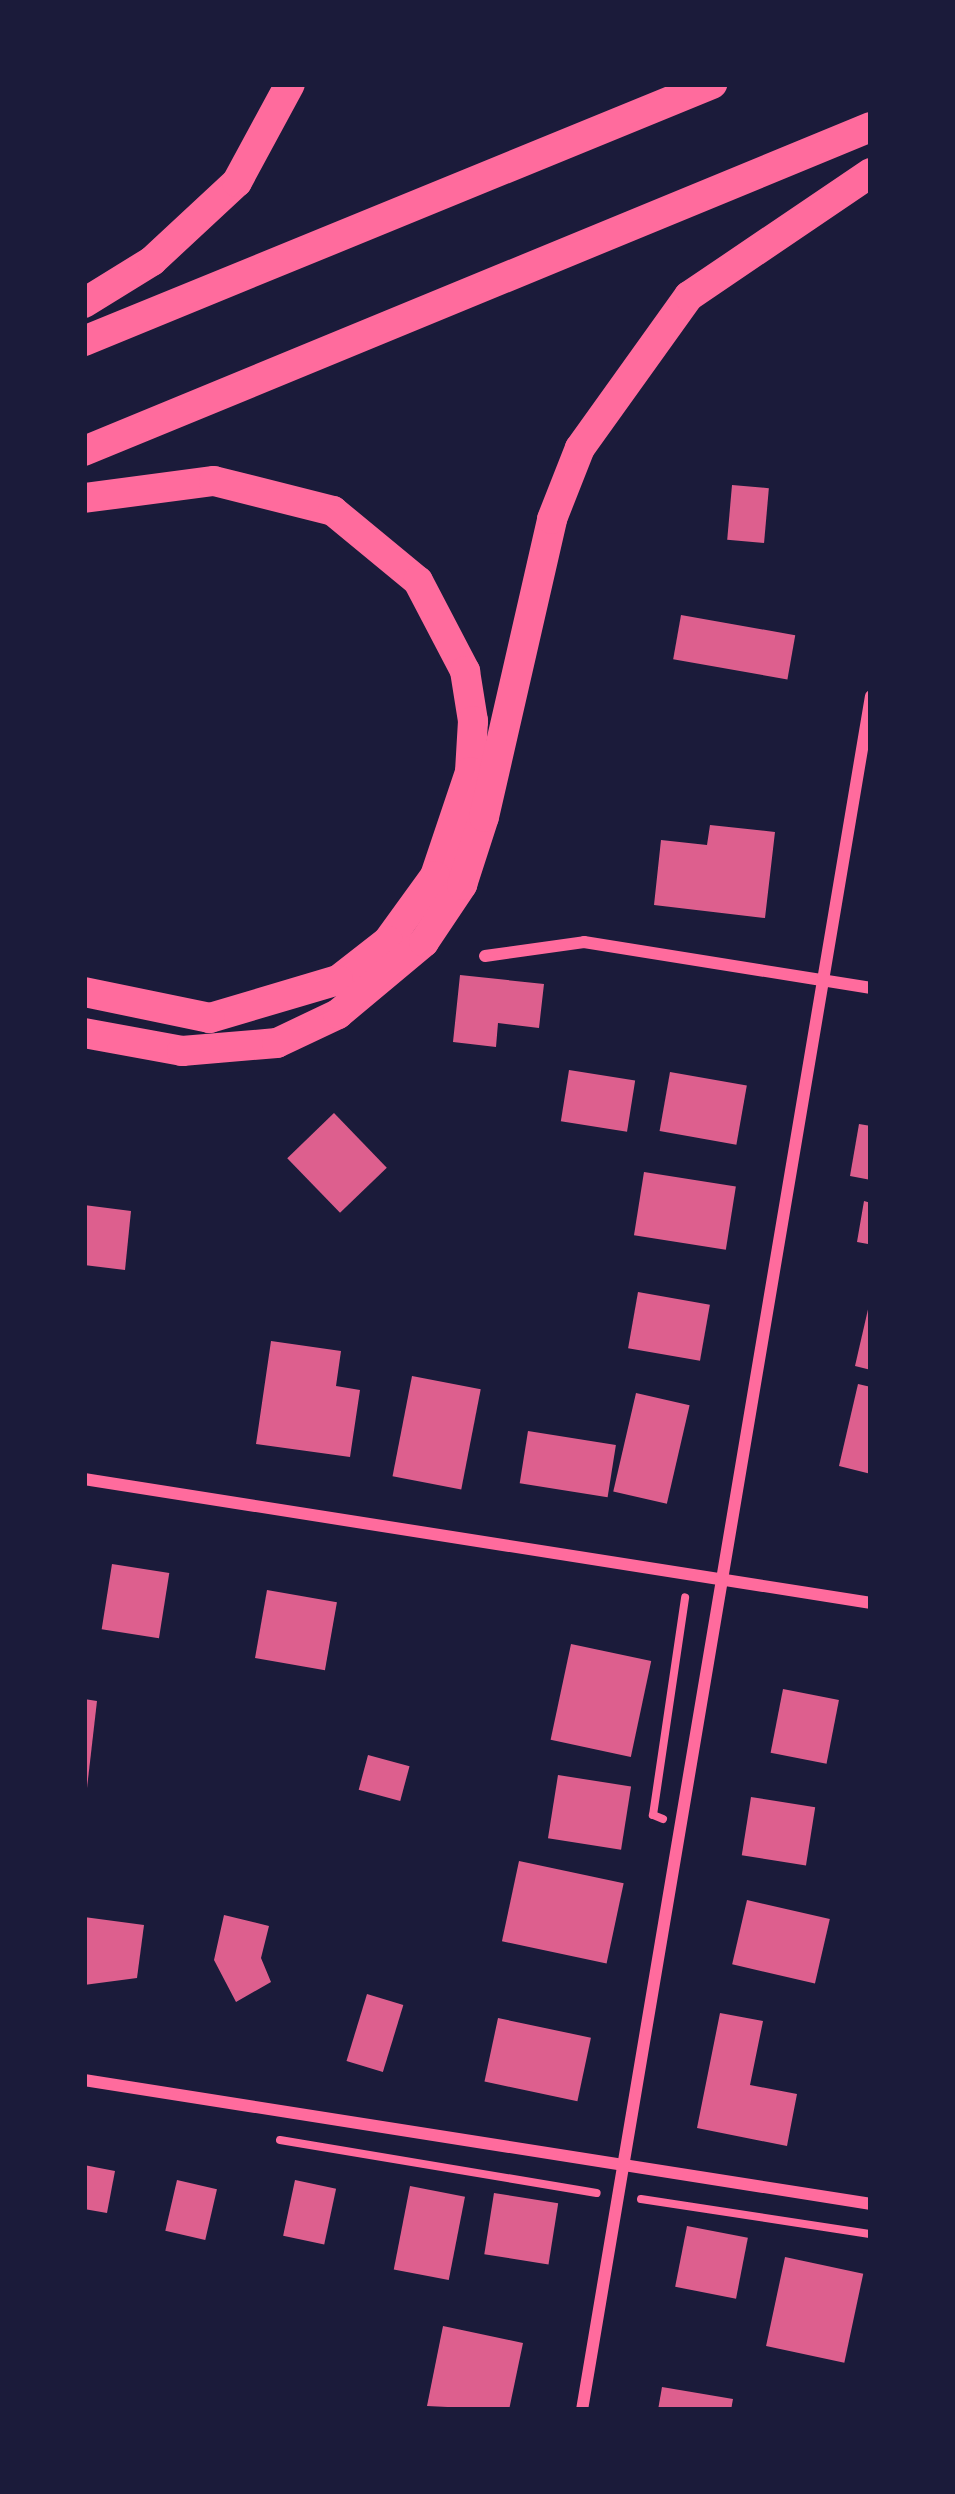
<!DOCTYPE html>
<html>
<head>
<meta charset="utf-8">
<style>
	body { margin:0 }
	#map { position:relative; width:955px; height:2494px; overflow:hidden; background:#1b1b3a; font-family:Lato,sans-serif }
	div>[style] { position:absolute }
	.building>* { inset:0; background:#dd5f8e; transform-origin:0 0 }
	.path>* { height:8px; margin:-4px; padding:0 4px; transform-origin:4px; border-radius:4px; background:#ff6b9d }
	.minor>* { height:12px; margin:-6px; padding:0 6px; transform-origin:6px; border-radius:6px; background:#ff6b9d }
	.motorway>* { height:30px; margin:-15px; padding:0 15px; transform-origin:15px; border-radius:15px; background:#ff6b9d }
	span { translate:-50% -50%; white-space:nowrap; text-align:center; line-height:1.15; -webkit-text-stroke:9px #1b1b3a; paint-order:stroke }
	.frame { position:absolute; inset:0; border:87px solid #1b1b3a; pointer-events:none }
</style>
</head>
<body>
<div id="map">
	<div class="building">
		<div style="left:732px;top:485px;width:37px;height:55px;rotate:5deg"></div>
		<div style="left:681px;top:615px;width:116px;height:45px;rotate:10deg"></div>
		<div style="clip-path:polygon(710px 825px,775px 832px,765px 918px,654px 905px,661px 840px,707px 845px)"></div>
		<div style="clip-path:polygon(460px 975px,544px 984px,539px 1028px,498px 1023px,496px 1047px,453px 1042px)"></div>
		<div style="left:569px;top:1070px;width:67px;height:52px;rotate:9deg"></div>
		<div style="left:670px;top:1072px;width:78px;height:60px;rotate:10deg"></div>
		<div style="left:334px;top:1113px;width:76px;height:65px;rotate:46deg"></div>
		<div style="clip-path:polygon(859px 1124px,871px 1126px,871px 1180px,850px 1176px)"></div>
		<div style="left:644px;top:1172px;width:93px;height:64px;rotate:9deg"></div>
		<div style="clip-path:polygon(864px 1201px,871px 1203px,871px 1280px,868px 1244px,857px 1242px)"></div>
		<div style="clip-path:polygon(84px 1205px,131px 1211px,125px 1270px,84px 1265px)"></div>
		<div style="left:638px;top:1292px;width:73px;height:57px;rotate:10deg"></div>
		<div style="clip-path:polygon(869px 1305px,871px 1305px,871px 1370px,855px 1366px)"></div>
		<div style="clip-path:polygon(271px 1341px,341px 1351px,336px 1386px,360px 1390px,350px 1457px,256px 1444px)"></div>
		<div style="left:412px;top:1376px;width:70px;height:102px;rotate:11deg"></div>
		<div style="clip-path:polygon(858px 1384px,871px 1387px,871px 1474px,839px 1466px)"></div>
		<div style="left:636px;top:1393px;width:55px;height:101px;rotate:13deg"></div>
		<div style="left:528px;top:1431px;width:89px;height:53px;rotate:9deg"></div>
		<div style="left:112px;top:1564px;width:58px;height:66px;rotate:9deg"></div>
		<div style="left:267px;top:1590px;width:71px;height:69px;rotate:10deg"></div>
		<div style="left:571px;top:1644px;width:82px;height:98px;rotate:12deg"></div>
		<div style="left:783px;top:1689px;width:57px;height:65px;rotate:11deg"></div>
		<div style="clip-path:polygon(84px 1699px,97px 1701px,87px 1788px,84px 1788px)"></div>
		<div style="left:368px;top:1755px;width:43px;height:36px;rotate:15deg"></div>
		<div style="left:558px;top:1775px;width:74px;height:64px;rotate:9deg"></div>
		<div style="left:751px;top:1797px;width:65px;height:59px;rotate:9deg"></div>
		<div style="left:519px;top:1861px;width:107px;height:82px;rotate:12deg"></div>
		<div style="left:747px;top:1900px;width:85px;height:66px;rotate:13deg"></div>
		<div style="clip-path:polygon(224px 1915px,269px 1926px,261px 1958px,271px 1982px,236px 2002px,214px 1960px)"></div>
		<div style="clip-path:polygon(84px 1917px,144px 1925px,137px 1978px,84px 1985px)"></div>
		<div style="left:367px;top:1994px;width:38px;height:70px;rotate:17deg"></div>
		<div style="clip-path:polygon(720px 2013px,763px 2021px,750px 2085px,797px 2094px,787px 2146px,697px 2128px)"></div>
		<div style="left:498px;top:2018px;width:95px;height:65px;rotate:12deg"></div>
		<div style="clip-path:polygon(84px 2165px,115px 2171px,107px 2213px,84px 2209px)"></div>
		<div style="left:177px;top:2180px;width:41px;height:52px;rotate:13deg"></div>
		<div style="left:295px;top:2180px;width:42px;height:57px;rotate:12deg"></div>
		<div style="left:410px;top:2186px;width:56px;height:85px;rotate:11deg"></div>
		<div style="left:494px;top:2193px;width:65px;height:62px;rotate:9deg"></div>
		<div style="left:687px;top:2226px;width:62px;height:62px;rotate:11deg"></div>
		<div style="left:785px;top:2257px;width:80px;height:91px;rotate:12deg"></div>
		<div style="clip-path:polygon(443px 2326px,523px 2343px,509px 2410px,427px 2406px)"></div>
		<div style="clip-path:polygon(662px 2387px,733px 2399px,731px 2410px,658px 2410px)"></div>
	</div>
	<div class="path">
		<div style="left:663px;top:1819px;width:11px;rotate:-158deg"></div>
		<div style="left:653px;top:1815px;width:220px;rotate:-81.6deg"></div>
		<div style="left:280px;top:2140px;width:321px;rotate:9.5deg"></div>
		<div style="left:641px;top:2199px;width:233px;rotate:8.7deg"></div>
	</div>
	<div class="minor">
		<div style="left:485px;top:956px;width:100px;rotate:-8deg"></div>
		<div style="left:584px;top:942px;width:291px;rotate:9.1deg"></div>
		<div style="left:84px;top:1479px;width:797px;rotate:8.95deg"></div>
		<div style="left:84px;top:2080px;width:797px;rotate:8.95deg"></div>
		<div style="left:582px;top:2410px;width:1738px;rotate:-80.43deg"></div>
	</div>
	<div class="motorway">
		<div style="left:84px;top:303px;width:80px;rotate:-31.7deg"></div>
		<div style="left:152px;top:261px;width:116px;rotate:-42.9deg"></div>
		<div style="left:237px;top:182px;width:111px;rotate:-61.6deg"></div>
		<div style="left:84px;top:341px;width:679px;rotate:-22.26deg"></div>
		<div style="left:84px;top:451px;width:851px;rotate:-22.38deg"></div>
		<div style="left:84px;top:498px;width:131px;rotate:-7.5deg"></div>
		<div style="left:214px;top:481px;width:123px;rotate:14.1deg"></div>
		<div style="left:333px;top:511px;width:110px;rotate:39.5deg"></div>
		<div style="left:418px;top:581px;width:102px;rotate:62.4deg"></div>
		<div style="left:465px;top:671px;width:51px;rotate:80.9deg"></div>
		<div style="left:473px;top:721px;width:51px;rotate:93.4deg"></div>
		<div style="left:470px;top:772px;width:110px;rotate:108.6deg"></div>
		<div style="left:435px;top:876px;width:80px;rotate:125.9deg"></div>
		<div style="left:388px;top:941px;width:63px;rotate:142deg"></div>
		<div style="left:338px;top:980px;width:134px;rotate:163.5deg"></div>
		<div style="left:210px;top:1018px;width:129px;rotate:-168.3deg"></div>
		<div style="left:84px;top:1033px;width:100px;rotate:10.4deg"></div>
		<div style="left:182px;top:1051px;width:95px;rotate:-4.8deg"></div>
		<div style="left:277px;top:1043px;width:68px;rotate:-25.4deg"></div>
		<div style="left:338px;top:1014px;width:112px;rotate:-39.9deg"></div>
		<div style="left:424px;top:942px;width:69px;rotate:-56.3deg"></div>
		<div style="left:462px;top:885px;width:71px;rotate:-72.1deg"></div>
		<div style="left:484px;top:817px;width:306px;rotate:-77.1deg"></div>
		<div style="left:552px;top:519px;width:76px;rotate:-68.5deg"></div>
		<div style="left:580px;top:448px;width:187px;rotate:-54.4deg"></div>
		<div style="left:689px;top:296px;width:220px;rotate:-34.1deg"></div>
	</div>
	<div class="frame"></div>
</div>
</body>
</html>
